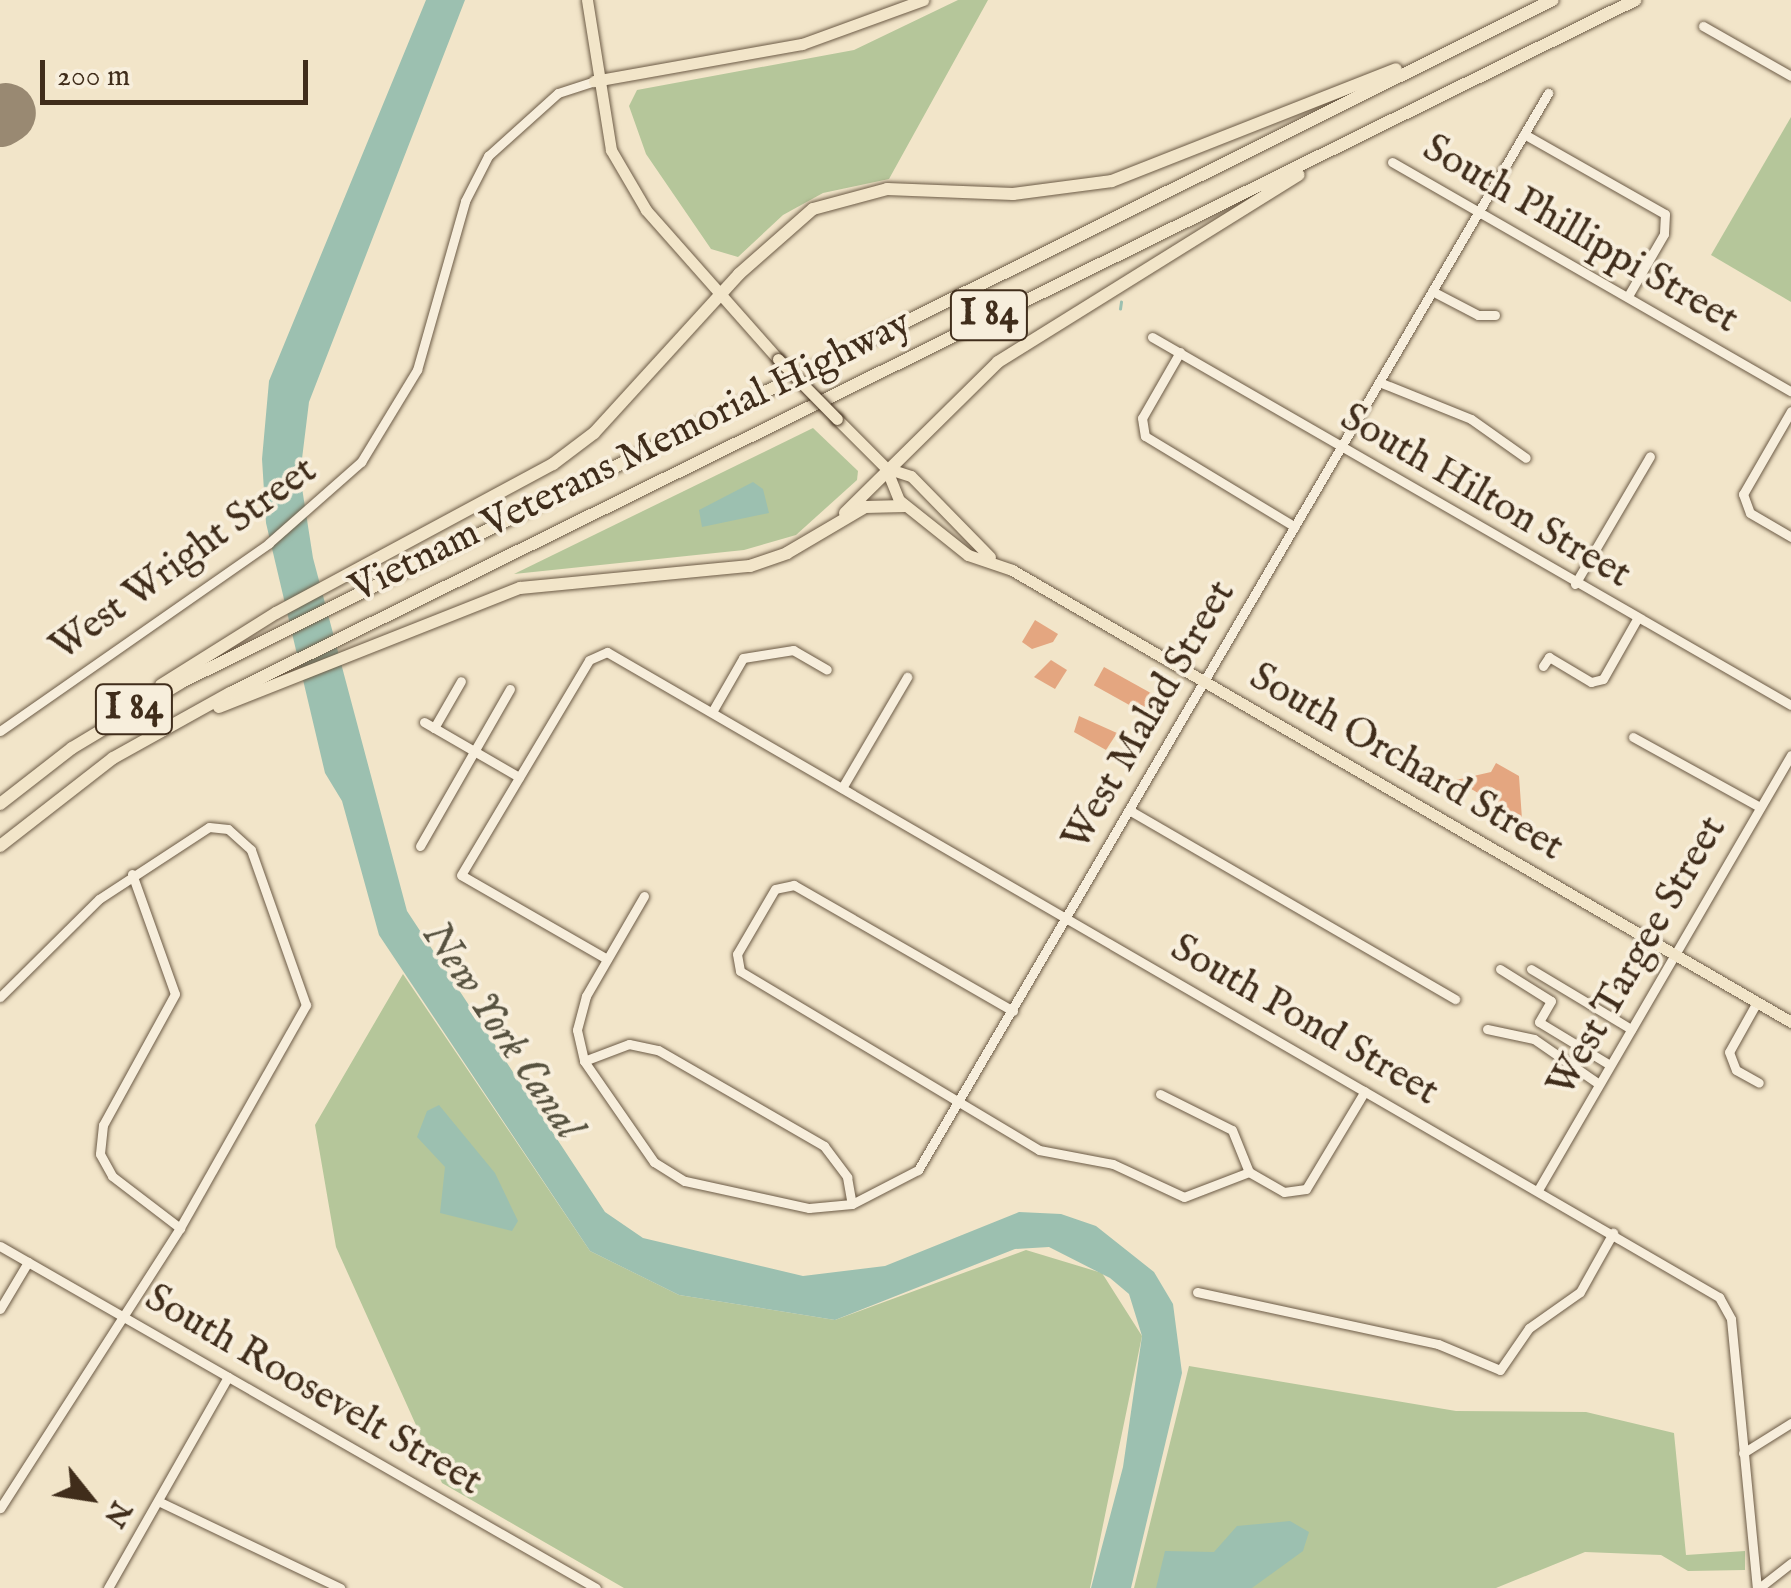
<!DOCTYPE html>
<html>
<head>
<meta charset="utf-8">
<style>
	body { margin:0 }
	#map { position:relative; width:1791px; height:1588px; overflow:hidden; background:#f2e5c9; font-family:"IM FELL English",serif }
	div>[style] { position:absolute }
	.green>* { inset:0; background:#b5c69a }
	.water>* { inset:0; background:#9cc0b0 }
	.stream>* { height:2.5px; margin:-1.25px; padding:0 1.25px; transform-origin:1.25px; border-radius:1.25px; background:#9cc0b0 }
	.runway>* { height:60px; margin:-30px; padding:0 30px; transform-origin:30px; border-radius:30px; background:#998972 }
	.building>* { inset:0; background:#e4a680; transform-origin:0 0 }
	.roads { filter:drop-shadow(0 0 2px #6c5b46) drop-shadow(0 0 2px #6c5b46) }
	.minor>* { height:9px; margin:-4.5px; padding:0 4.5px; transform-origin:4.5px; border-radius:4.5px; background:#f7eedc }
	.major>* { height:11px; margin:-5.5px; padding:0 5.5px; transform-origin:5.5px; border-radius:5.5px; background:#f2e5c9 }
	.highway>* { height:12px; margin:-6px; padding:0 6px; transform-origin:6px; border-radius:6px; background:#f2e5c9 }
	.bridges { filter:drop-shadow(0 0 2px #402d1b) drop-shadow(0 0 2px #402d1b) }
	.major-bridge>* { height:11px; margin:-5.5px; padding:0 5.5px; transform-origin:5.5px; border-radius:5.5px; background:#f2e5c9 }
	span { translate:-50% -50%; white-space:nowrap; text-align:center; line-height:1.15; -webkit-text-stroke:8px #f7eedc; paint-order:stroke }
	.shield-label span { padding:2px 8px; background:#f7eedc; border:2px solid; border-radius:8px; -webkit-text-stroke-width:0 }
	.shield-label { font-size:38px; color:#402d1b; font-weight:700 }
	.street-label { font-size:40px; color:#402d1b }
	.water-label { font-size:42px; color:#575240; font-style:italic }
	.north { position:absolute; left:40px; top:1448px; width:100px; height:100px; -webkit-text-stroke:8px #f7eedc; paint-order:stroke; rotate:120deg; font-size:28px; font-weight:700; line-height:40px; text-align:center; color:#402d1b }
	.north::after { content:''; display:block; margin:auto; width:35px; height:45px; background:#402d1b; clip-path:polygon(50% 0,100% 100%,50% 72%,0 100%) }
	.scale { position:absolute; left:40px; top:60px; width:268px; height:45px; box-sizing:border-box; border:5px solid #402d1b; border-top:0; padding-left:12px; font-size:30px; line-height:35px; white-space:nowrap; color:#402d1b; -webkit-text-stroke:8px #f7eedc; paint-order:stroke }
</style>
</head>
<body>
<div id="map">
	<div class="green">
		<div style="clip-path:polygon(958px 0,988px 0,889px 179px,823px 193px,783px 215px,738px 257px,711px 249px,646px 154px,629px 106px,637px 90px,854px 50px)"></div>
		<div style="clip-path:polygon(1791px 117px,1791px 302px,1711px 255px)"></div>
		<div style="clip-path:polygon(813px 428px,858px 471px,857px 480px,796px 535px,744px 550px,514px 574px)"></div>
		<div style="clip-path:polygon(403px 974px,590px 1251px,679px 1295px,835px 1320px,1026px 1250px,1102px 1273px,1142px 1336px,1090px 1588px,624px 1588px,442px 1483px,336px 1247px,315px 1125px)"></div>
		<div style="clip-path:polygon(1189px 1366px,1456px 1411px,1586px 1412px,1674px 1433px,1686px 1555px,1745px 1551px,1745px 1570px,1688px 1571px,1661px 1555px,1585px 1552px,1496px 1588px,1134px 1588px)"></div>
	</div>
	<div class="water">
		<div style="clip-path:polygon(426px 0,465px 0,309px 402px,300px 475px,313px 558px,407px 911px,605px 1212px,643px 1238px,803px 1276px,885px 1266px,1019px 1212px,1061px 1214px,1096px 1226px,1154px 1272px,1173px 1304px,1182px 1373px,1131px 1588px,1091px 1588px,1123px 1467px,1142px 1336px,1129px 1294px,1110px 1278px,1049px 1247px,1015px 1249px,835px 1320px,679px 1295px,590px 1251px,379px 935px,342px 801px,325px 773px,266px 523px,262px 459px,269px 381px)"></div>
		<div style="clip-path:polygon(753px 482px,763px 489px,769px 513px,702px 527px,699px 510px)"></div>
		<div style="clip-path:polygon(439px 1105px,495px 1173px,518px 1221px,512px 1231px,440px 1213px,445px 1167px,417px 1137px,427px 1111px)"></div>
		<div style="clip-path:polygon(1290px 1521px,1309px 1532px,1303px 1551px,1252px 1588px,1156px 1588px,1165px 1551px,1214px 1552px,1237px 1526px)"></div>
	</div>
	<div class="stream">
		<div style="left:1120px;top:309px;width:7px;rotate:-82deg"></div>
	</div>
	<div class="runway">
		<div style="left:0;top:117px;width:7px;rotate:-34deg"></div>
	</div>
	<div class="building">
		<div style="clip-path:polygon(1035px 620px,1058px 634px,1053px 642px,1032px 649px,1022px 642px)"></div>
		<div style="clip-path:polygon(1051px 660px,1067px 670px,1055px 689px,1034px 677px)"></div>
		<div style="left:1104px;top:667px;width:55px;height:21px;rotate:29deg"></div>
		<div style="clip-path:polygon(1079px 716px,1117px 733px,1106px 750px,1074px 732px)"></div>
		<div style="clip-path:polygon(1496px 763px,1519px 776px,1522px 819px,1456px 780px,1491px 772px)"></div>
	</div>
	<div class="roads">
		<div class="minor">
			<div style="left:1703px;top:26px;width:101px;rotate:29.6deg"></div>
			<div style="left:1524px;top:134px;width:162px;rotate:29.6deg"></div>
			<div style="left:1665px;top:214px;width:20px;rotate:93deg"></div>
			<div style="left:1664px;top:234px;width:72px;rotate:120.1deg"></div>
			<div style="left:1392px;top:162px;width:460px;rotate:29.9deg"></div>
			<div style="left:1432px;top:291px;width:52px;rotate:27.6deg"></div>
			<div style="left:1478px;top:315px;width:17px"></div>
			<div style="left:1152px;top:337px;width:737px;rotate:29.94deg"></div>
			<div style="left:1180px;top:352px;width:76px;rotate:119.9deg"></div>
			<div style="left:1142px;top:418px;width:18px;rotate:81deg"></div>
			<div style="left:1145px;top:436px;width:175px;rotate:31.2deg"></div>
			<div style="left:1379px;top:382px;width:99px;rotate:21.9deg"></div>
			<div style="left:1471px;top:419px;width:67px;rotate:35.3deg"></div>
			<div style="left:1791px;top:411px;width:96px;rotate:120deg"></div>
			<div style="left:1743px;top:494px;width:20px;rotate:70deg"></div>
			<div style="left:1750px;top:513px;width:48px;rotate:30.3deg"></div>
			<div style="left:1575px;top:584px;width:148px;rotate:-59.6deg"></div>
			<div style="left:1543px;top:666px;width:11px;rotate:-56deg"></div>
			<div style="left:1549px;top:657px;width:49px;rotate:30.8deg"></div>
			<div style="left:1591px;top:682px;width:12px;rotate:-14deg"></div>
			<div style="left:1603px;top:679px;width:69px;rotate:-60.5deg"></div>
			<div style="left:712px;top:712px;width:62px;rotate:-60.1deg"></div>
			<div style="left:743px;top:658px;width:51px;rotate:-9.1deg"></div>
			<div style="left:793px;top:650px;width:39px;rotate:30deg"></div>
			<div style="left:424px;top:722px;width:110px;rotate:30.1deg"></div>
			<div style="left:434px;top:728px;width:54px;rotate:-60.1deg"></div>
			<div style="left:0;top:731px;width:328px;rotate:-34.9deg"></div>
			<div style="left:269px;top:543px;width:123px;rotate:-41.4deg"></div>
			<div style="left:361px;top:462px;width:108px;rotate:-58.7deg"></div>
			<div style="left:417px;top:370px;width:176px;rotate:-74.1deg"></div>
			<div style="left:465px;top:201px;width:51px;rotate:-62.9deg"></div>
			<div style="left:488px;top:156px;width:94px;rotate:-42deg"></div>
			<div style="left:558px;top:93px;width:38px;rotate:-18deg"></div>
			<div style="left:1633px;top:737px;width:145px;rotate:28.9deg"></div>
			<div style="left:842px;top:788px;width:129px;rotate:-59.6deg"></div>
			<div style="left:1129px;top:810px;width:377px;rotate:30.1deg"></div>
			<div style="left:420px;top:846px;width:181px;rotate:-60.2deg"></div>
			<div style="left:132px;top:874px;width:127px;rotate:70.3deg"></div>
			<div style="left:175px;top:994px;width:149px;rotate:118.8deg"></div>
			<div style="left:103px;top:1125px;width:29px;rotate:96deg"></div>
			<div style="left:100px;top:1154px;width:25px;rotate:61deg"></div>
			<div style="left:112px;top:1176px;width:86px;rotate:37.4deg"></div>
			<div style="left:644px;top:896px;width:116px;rotate:120.1deg"></div>
			<div style="left:586px;top:996px;width:35px;rotate:105deg"></div>
			<div style="left:577px;top:1030px;width:32px;rotate:77deg"></div>
			<div style="left:584px;top:1061px;width:123px;rotate:55.3deg"></div>
			<div style="left:654px;top:1162px;width:36px;rotate:32deg"></div>
			<div style="left:685px;top:1181px;width:127px;rotate:12.3deg"></div>
			<div style="left:809px;top:1208px;width:43px;rotate:-5.3deg"></div>
			<div style="left:852px;top:1204px;width:74px;rotate:-27.3deg"></div>
			<div style="left:918px;top:1170px;width:1248px;rotate:-59.67deg"></div>
			<div style="left:607px;top:959px;width:168px;rotate:-150.1deg"></div>
			<div style="left:461px;top:875px;width:250px;rotate:-59.2deg"></div>
			<div style="left:589px;top:660px;width:20px;rotate:-24deg"></div>
			<div style="left:607px;top:652px;width:1286px;rotate:30.12deg"></div>
			<div style="left:1719px;top:1297px;width:25px;rotate:61deg"></div>
			<div style="left:1731px;top:1319px;width:270px;rotate:84.5deg"></div>
			<div style="left:1500px;top:969px;width:60px;rotate:32.1deg"></div>
			<div style="left:1551px;top:1001px;width:24px;rotate:120deg"></div>
			<div style="left:1539px;top:1022px;width:83px;rotate:31.2deg"></div>
			<div style="left:1531px;top:969px;width:117px;rotate:31deg"></div>
			<div style="left:0;top:997px;width:139px;rotate:-44.7deg"></div>
			<div style="left:99px;top:899px;width:131px;rotate:-33.2deg"></div>
			<div style="left:209px;top:827px;width:19px;rotate:6deg"></div>
			<div style="left:228px;top:829px;width:31px;rotate:42deg"></div>
			<div style="left:251px;top:850px;width:164px;rotate:70.5deg"></div>
			<div style="left:306px;top:1005px;width:256px;rotate:119.5deg"></div>
			<div style="left:180px;top:1228px;width:333px;rotate:122.7deg"></div>
			<div style="left:1757px;top:1002px;width:57px;rotate:119.2deg"></div>
			<div style="left:1729px;top:1052px;width:19px;rotate:69deg"></div>
			<div style="left:1736px;top:1070px;width:26px;rotate:29deg"></div>
			<div style="left:1013px;top:1011px;width:253px;rotate:-150.1deg"></div>
			<div style="left:794px;top:885px;width:19px;rotate:168deg"></div>
			<div style="left:775px;top:889px;width:75px;rotate:120.3deg"></div>
			<div style="left:737px;top:954px;width:17px;rotate:80deg"></div>
			<div style="left:740px;top:971px;width:348px;rotate:30.9deg"></div>
			<div style="left:1039px;top:1150px;width:75px;rotate:10.7deg"></div>
			<div style="left:1113px;top:1164px;width:78px;rotate:24.9deg"></div>
			<div style="left:1184px;top:1197px;width:70px;rotate:-21deg"></div>
			<div style="left:1249px;top:1172px;width:40px;rotate:29.7deg"></div>
			<div style="left:1284px;top:1192px;width:22px;rotate:-8deg"></div>
			<div style="left:1306px;top:1189px;width:114px;rotate:-59deg"></div>
			<div style="left:1487px;top:1029px;width:48px;rotate:12deg"></div>
			<div style="left:1534px;top:1039px;width:79px;rotate:34.7deg"></div>
			<div style="left:584px;top:1061px;width:48px;rotate:-20.7deg"></div>
			<div style="left:629px;top:1044px;width:30px;rotate:12deg"></div>
			<div style="left:658px;top:1050px;width:192px;rotate:30deg"></div>
			<div style="left:824px;top:1146px;width:39px;rotate:53deg"></div>
			<div style="left:847px;top:1177px;width:27px;rotate:80deg"></div>
			<div style="left:1160px;top:1094px;width:80px;rotate:26.6deg"></div>
			<div style="left:1232px;top:1130px;width:45px;rotate:68deg"></div>
			<div style="left:1538px;top:1190px;width:503px;rotate:-59.82deg"></div>
			<div style="left:0;top:1246px;width:687px;rotate:29.85deg"></div>
			<div style="left:1197px;top:1292px;width:247px;rotate:12.2deg"></div>
			<div style="left:1438px;top:1344px;width:67px;rotate:22.8deg"></div>
			<div style="left:1500px;top:1370px;width:51px;rotate:-55.4deg"></div>
			<div style="left:1529px;top:1328px;width:62px;rotate:-35.2deg"></div>
			<div style="left:1580px;top:1292px;width:68px;rotate:-60.8deg"></div>
			<div style="left:0;top:1309px;width:55px;rotate:-59.2deg"></div>
			<div style="left:1743px;top:1453px;width:57px;rotate:-32deg"></div>
			<div style="left:158px;top:1501px;width:202px;rotate:25.5deg"></div>
			<div style="left:108px;top:1588px;width:243px;rotate:-60.4deg"></div>
			<div style="left:1759px;top:1588px;width:41px;rotate:-38deg"></div>
		</div>
		<div class="major">
			<div style="left:587px;top:0;width:152px;rotate:80.9deg"></div>
			<div style="left:611px;top:150px;width:69px;rotate:59.7deg"></div>
			<div style="left:646px;top:210px;width:199px;rotate:48.5deg"></div>
			<div style="left:594px;top:81px;width:211px;rotate:-10.1deg"></div>
			<div style="left:802px;top:44px;width:129px;rotate:-20deg"></div>
			<div style="left:837px;top:419px;width:69px;rotate:45deg"></div>
			<div style="left:886px;top:468px;width:26px;rotate:18deg"></div>
			<div style="left:911px;top:476px;width:113px;rotate:45.7deg"></div>
			<div style="left:886px;top:468px;width:35px;rotate:68deg"></div>
			<div style="left:899px;top:500px;width:88px;rotate:38.6deg"></div>
			<div style="left:968px;top:555px;width:46px;rotate:18.8deg"></div>
			<div style="left:1012px;top:570px;width:901px;rotate:30.12deg"></div>
		</div>
		<div class="highway">
			<div style="left:845px;top:513px;width:215px;rotate:-44.6deg"></div>
			<div style="left:998px;top:362px;width:354px;rotate:-31.9deg"></div>
			<div style="left:161px;top:685px;width:136px;rotate:-32.1deg"></div>
			<div style="left:276px;top:613px;width:315px;rotate:-28.3deg"></div>
			<div style="left:553px;top:464px;width:51px;rotate:-37.1deg"></div>
			<div style="left:594px;top:433px;width:215px;rotate:-47.6deg"></div>
			<div style="left:739px;top:274px;width:98px;rotate:-41.3deg"></div>
			<div style="left:813px;top:209px;width:77px;rotate:-15.1deg"></div>
			<div style="left:887px;top:189px;width:126px;rotate:2.3deg"></div>
			<div style="left:1013px;top:194px;width:100px;rotate:-7.5deg"></div>
			<div style="left:1112px;top:181px;width:305px;rotate:-21.5deg"></div>
			<div style="left:219px;top:707px;width:324px;rotate:-21.6deg"></div>
			<div style="left:520px;top:588px;width:231px;rotate:-5.5deg"></div>
			<div style="left:750px;top:566px;width:39px;rotate:-19deg"></div>
			<div style="left:787px;top:553px;width:91px;rotate:-30.5deg"></div>
			<div style="left:865px;top:507px;width:40px;rotate:-1.4deg"></div>
			<div style="left:0;top:804px;width:91px;rotate:-37.9deg"></div>
			<div style="left:72px;top:748px;width:126px;rotate:-31deg"></div>
			<div style="left:180px;top:683px;width:1533px;rotate:-26.45deg"></div>
			<div style="left:0;top:846px;width:143px;rotate:-37.9deg"></div>
			<div style="left:113px;top:758px;width:134px;rotate:-29.1deg"></div>
			<div style="left:230px;top:693px;width:1567px;rotate:-26.25deg"></div>
		</div>
	</div>
	<div class="bridges">
		<div class="major-bridge">
			<div style="left:778px;top:359px;width:84px;rotate:45.5deg"></div>
		</div>
	</div>
	<div class="shield-label">
		<span style="left:989px;top:315px">I 84</span>
		<span style="left:134px;top:709px">I 84</span>
	</div>
	<div class="street-label">
		<span style="left:1580px;top:235px;rotate:30deg">South Phillippi Street</span>
		<span style="left:631px;top:457px;rotate:-26deg">Vietnam Veterans Memorial Highway</span>
		<span style="left:1485px;top:497px;rotate:30deg">South Hilton Street</span>
		<span style="left:184px;top:560px;rotate:-36deg">West Wright Street</span>
		<span style="left:1150px;top:716px;rotate:-60deg">West Malad Street</span>
		<span style="left:1406px;top:763px;rotate:30deg">South Orchard Street</span>
		<span style="left:1638px;top:957px;rotate:-60deg">West Targee Street</span>
		<span style="left:1304px;top:1021px;rotate:30deg">South Pond Street</span>
		<span style="left:313px;top:1391px;rotate:30deg">South Roosevelt Street</span>
	</div>
	<div class="water-label">
		<span style="left:501px;top:1031px;rotate:56deg">New York Canal</span>
	</div>
	<div class="north">N</div>
	<div class="scale">200 m</div>
</div>
</body>
</html>
